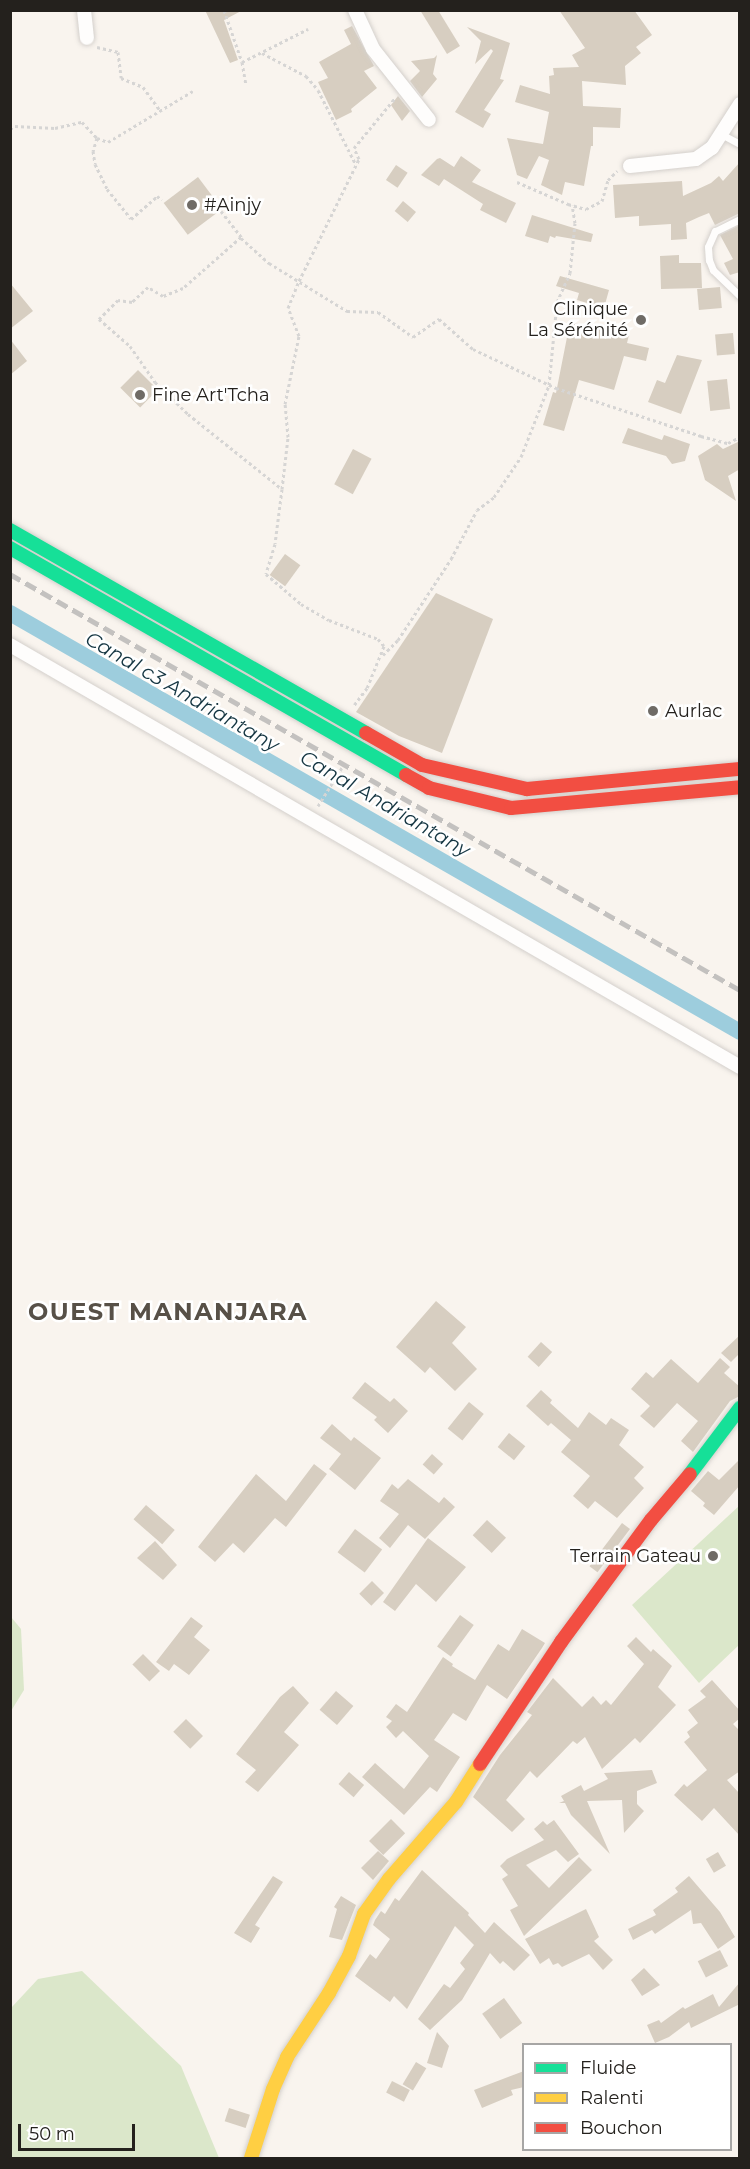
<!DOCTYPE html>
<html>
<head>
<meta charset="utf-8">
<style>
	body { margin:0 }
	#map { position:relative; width:750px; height:2169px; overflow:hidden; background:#f9f4ee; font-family:Montserrat,sans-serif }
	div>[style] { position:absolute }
	.green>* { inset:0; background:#dbe7ca }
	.stream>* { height:4.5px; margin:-2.25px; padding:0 2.25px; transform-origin:2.25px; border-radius:2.25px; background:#9dcddd }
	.canal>* { height:16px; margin:-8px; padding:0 8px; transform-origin:8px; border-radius:8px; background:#9dcddd }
	.building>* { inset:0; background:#d7cec1; transform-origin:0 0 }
	.path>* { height:3px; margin-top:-1.5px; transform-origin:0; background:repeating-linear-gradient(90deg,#d6d5d4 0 3px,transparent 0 6px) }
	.roads { filter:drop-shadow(0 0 2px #d4d0cc) drop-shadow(0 0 2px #d4d0cc) }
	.lane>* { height:7px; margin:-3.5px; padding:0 3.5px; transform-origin:3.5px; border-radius:3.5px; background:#fefdfc }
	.street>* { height:14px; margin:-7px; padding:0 7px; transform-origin:7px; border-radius:7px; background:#fefdfc }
	.fast>* { height:14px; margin:-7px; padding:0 7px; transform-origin:7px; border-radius:7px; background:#16e098 }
	.slow>* { height:14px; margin:-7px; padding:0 7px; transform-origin:7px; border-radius:7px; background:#ffcf43 }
	.jam>* { height:14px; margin:-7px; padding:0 7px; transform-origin:7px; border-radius:7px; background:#f24e42 }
	.rail>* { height:4.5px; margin-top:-2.25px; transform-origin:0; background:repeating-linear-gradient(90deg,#c3c1bf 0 12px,transparent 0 18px) }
	.dots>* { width:16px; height:16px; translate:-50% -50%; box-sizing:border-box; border:3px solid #fff; border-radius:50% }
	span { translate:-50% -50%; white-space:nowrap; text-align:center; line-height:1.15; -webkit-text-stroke:5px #fff; paint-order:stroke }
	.poi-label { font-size:18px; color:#24211d }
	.left { translate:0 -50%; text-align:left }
	.right { translate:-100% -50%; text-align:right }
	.water-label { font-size:20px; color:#143541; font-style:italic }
	.district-label { font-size:24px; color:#575047; font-weight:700; letter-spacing:1.5px }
	.frame { position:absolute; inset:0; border:12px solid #24211d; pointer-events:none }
	.legend { position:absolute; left:522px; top:2043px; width:210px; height:108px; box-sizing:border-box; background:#fff; border:2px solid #a7a6a5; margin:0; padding:8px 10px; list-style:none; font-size:18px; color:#24211d }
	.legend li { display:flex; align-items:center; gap:12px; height:30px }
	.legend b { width:30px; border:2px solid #a7a6a5 }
	.scale { position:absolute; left:18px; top:2124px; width:117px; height:27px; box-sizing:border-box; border:3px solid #24211d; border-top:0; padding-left:8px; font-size:18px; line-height:21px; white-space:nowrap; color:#24211d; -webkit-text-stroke:4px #fff; paint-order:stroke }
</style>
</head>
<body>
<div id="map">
	<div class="green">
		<div style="clip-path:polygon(739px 1506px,739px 1645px,699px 1683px,632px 1605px)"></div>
		<div style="clip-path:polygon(11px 1617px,21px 1629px,24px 1690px,11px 1711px)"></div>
		<div style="clip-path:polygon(82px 1971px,181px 2066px,219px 2158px,11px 2158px,11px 2008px,38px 1979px)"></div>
	</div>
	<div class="stream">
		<div style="left:10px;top:610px;width:776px;rotate:30.1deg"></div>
	</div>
	<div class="canal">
		<div style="left:10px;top:613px;width:842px;rotate:29.85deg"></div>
	</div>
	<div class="building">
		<div style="clip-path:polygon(205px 10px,243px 10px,224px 20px,238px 60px,230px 63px)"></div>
		<div style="clip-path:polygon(420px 10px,438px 10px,460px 46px,447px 54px)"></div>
		<div style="clip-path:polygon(559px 10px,634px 10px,652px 35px,636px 47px,641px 53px,625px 66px,626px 85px,582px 81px,583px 106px,621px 108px,620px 128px,593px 127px,593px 146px,591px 146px,584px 186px,565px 182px,562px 195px,541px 185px,549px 160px,539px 156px,527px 179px,517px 175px,507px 138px,543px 144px,549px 112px,515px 102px,520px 85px,550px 94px,549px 76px,554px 75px,553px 68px,579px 67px,572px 55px,585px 48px)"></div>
		<div style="clip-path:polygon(352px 26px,374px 66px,364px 71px,377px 88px,351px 109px,352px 112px,336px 120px,318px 82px,328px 78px,319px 62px,351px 44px,344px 30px)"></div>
		<div style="clip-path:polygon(467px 27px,510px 43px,500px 79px,504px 80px,484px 110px,491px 114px,483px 128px,455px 112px,493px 51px,491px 49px,475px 64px,481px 41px)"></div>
		<div style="clip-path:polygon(437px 55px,433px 74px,437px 79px,422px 97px,410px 81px,420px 71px,411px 61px,434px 58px)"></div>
		<div style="clip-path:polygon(398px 96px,410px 111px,402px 121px,391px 105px)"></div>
		<div style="clip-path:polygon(461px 156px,481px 170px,472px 182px,516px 203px,506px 223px,480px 210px,483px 204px,444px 179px,439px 186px,421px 175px,437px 159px,440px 158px,454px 167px)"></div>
		<div style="clip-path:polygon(740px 162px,740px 213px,715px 225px,709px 213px,699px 217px,686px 223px,687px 239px,671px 240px,671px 224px,639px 226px,639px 216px,615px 218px,613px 185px,682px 181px,683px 196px,711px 183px,719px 176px,723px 181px)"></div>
		<div style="left:396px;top:165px;width:14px;height:18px;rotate:34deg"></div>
		<div style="left:198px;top:177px;width:40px;height:43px;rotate:53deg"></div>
		<div style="left:403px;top:201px;width:17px;height:13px;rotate:40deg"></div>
		<div style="clip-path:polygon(532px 215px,593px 234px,591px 242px,556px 236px,555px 238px,550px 236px,548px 243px,525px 236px)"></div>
		<div style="clip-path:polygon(740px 225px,740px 272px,730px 275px,724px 263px,733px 259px,720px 235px)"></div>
		<div style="clip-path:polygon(679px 255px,679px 263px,701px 263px,702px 288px,661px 289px,660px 256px)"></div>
		<div style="clip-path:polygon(560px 276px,609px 290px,604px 308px,577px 300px,579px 293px,556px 286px)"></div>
		<div style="clip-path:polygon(10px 283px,33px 311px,10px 329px)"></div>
		<div style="left:720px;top:287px;width:21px;height:23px;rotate:85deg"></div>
		<div style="clip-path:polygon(570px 322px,629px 335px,627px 343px,649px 348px,646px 361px,624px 356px,614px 390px,579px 380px,564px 431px,543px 425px,553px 392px,556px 393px)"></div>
		<div style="left:733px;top:333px;width:21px;height:18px;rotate:85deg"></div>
		<div style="clip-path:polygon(10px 339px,27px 361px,10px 375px)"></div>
		<div style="clip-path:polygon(677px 355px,702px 360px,681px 414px,648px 402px,657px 380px,665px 383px)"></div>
		<div style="left:138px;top:370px;width:28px;height:25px;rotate:45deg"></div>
		<div style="left:727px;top:379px;width:30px;height:20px;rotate:84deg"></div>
		<div style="clip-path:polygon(628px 428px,662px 440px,664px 435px,690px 444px,685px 461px,672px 464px,666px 456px,622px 443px)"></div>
		<div style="clip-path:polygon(740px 441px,740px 469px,728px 476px,736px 501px,705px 480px,698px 456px,717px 444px,723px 449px)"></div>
		<div style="left:353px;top:449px;width:21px;height:40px;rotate:28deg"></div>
		<div style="left:285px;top:554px;width:19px;height:26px;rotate:36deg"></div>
		<div style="clip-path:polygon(436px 593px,493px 619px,442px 753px,399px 736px,356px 712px)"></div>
		<div style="clip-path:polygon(436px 1301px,466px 1327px,452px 1343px,477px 1369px,455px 1391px,430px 1367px,425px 1373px,396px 1347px)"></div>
		<div style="clip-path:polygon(740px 1335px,740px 1353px,731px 1362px,721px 1353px)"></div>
		<div style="left:541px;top:1342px;width:15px;height:20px;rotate:42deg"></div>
		<div style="clip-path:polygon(720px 1358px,730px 1367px,724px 1373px,740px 1387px,740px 1396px,730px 1401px,693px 1452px,681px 1441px,698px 1421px,677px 1403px,654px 1428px,640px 1416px,650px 1406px,631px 1389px,646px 1372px,653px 1378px,671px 1359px,698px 1383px)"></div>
		<div style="clip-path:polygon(365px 1382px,390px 1402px,394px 1398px,408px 1411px,388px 1433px,374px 1420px,377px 1417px,352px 1398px)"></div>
		<div style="clip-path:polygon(541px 1390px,552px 1400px,550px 1403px,578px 1428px,589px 1412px,606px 1425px,611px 1418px,629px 1430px,619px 1445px,644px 1467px,634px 1478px,644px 1488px,617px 1518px,595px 1501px,588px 1509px,573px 1496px,590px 1476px,561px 1452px,571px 1440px,551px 1423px,548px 1426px,526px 1406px)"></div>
		<div style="left:469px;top:1402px;width:19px;height:34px;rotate:39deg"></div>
		<div style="clip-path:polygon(332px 1424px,351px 1441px,354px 1437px,381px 1458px,355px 1490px,329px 1469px,341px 1454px,320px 1438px)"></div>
		<div style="left:509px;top:1433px;width:21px;height:18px;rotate:39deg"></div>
		<div style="left:432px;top:1454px;width:15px;height:14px;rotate:42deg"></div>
		<div style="clip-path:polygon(740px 1459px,740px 1485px,714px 1515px,703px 1506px,705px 1503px,691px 1491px,708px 1471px,719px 1480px)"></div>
		<div style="clip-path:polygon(314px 1464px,327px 1474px,286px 1527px,275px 1518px,244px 1553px,233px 1543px,215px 1562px,198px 1547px,256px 1474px,286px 1501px)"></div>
		<div style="clip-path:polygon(408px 1479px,439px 1503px,444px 1497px,455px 1507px,425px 1539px,408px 1525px,390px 1548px,379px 1538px,399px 1514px,380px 1501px,392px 1484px,398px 1489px)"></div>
		<div style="left:146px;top:1505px;width:38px;height:19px;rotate:41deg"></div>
		<div style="left:487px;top:1520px;width:26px;height:21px;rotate:43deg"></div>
		<div style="left:622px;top:1523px;width:10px;height:54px;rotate:37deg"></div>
		<div style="left:355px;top:1529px;width:34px;height:29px;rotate:37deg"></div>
		<div style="clip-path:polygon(428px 1538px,466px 1567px,436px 1602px,416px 1584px,395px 1611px,383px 1602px)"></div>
		<div style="clip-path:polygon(155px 1541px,177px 1565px,163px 1580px,137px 1558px)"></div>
		<div style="left:372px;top:1581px;width:17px;height:18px;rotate:45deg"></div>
		<div style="left:460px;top:1615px;width:17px;height:39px;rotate:36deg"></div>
		<div style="clip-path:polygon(191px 1617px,203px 1626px,194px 1637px,210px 1650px,189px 1675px,174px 1664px,169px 1671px,156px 1662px)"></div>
		<div style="clip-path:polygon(522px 1629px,545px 1643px,542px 1648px,507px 1699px,487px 1685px,466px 1721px,453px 1713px,434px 1740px,460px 1757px,437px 1792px,430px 1787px,404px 1815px,362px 1777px,375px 1763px,404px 1789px,429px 1756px,403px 1731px,396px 1738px,386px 1727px,392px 1721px,386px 1717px,396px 1704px,407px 1712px,443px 1657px,453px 1664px,452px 1666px,475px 1680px,498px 1644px,509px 1651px)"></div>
		<div style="clip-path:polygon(636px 1637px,651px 1652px,653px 1649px,672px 1666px,658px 1687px,676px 1705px,640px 1743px,635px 1738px,602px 1769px,585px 1737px,577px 1744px,573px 1741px,537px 1778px,530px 1771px,506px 1800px,525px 1819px,512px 1832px,473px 1797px,500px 1755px,532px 1715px,527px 1712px,553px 1678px,582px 1707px,593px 1696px,601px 1705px,606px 1700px,611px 1705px,644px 1664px,627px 1646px)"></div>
		<div style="left:143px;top:1654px;width:24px;height:15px;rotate:45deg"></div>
		<div style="clip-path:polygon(712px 1680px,740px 1711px,740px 1718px,733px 1724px,740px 1731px,740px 1771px,727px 1780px,740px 1794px,740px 1836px,714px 1808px,702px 1821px,674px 1795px,684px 1784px,687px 1787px,707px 1770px,684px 1742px,690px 1737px,687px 1732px,698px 1723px,688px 1710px,706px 1697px,700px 1691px)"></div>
		<div style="clip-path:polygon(293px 1686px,309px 1703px,284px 1732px,299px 1745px,258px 1792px,245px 1782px,256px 1770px,236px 1754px,280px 1697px)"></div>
		<div style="left:336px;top:1691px;width:23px;height:25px;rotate:41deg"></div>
		<div style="left:186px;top:1719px;width:24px;height:18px;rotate:45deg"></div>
		<div style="clip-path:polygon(652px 1770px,657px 1783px,637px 1791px,637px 1804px,644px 1811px,624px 1833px,622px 1800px,587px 1801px,610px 1854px,571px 1815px,565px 1803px,559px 1803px,564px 1801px,561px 1796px,581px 1785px,584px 1791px,608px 1779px,604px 1773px)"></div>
		<div style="left:349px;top:1772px;width:20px;height:16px;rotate:41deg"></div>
		<div style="left:391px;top:1819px;width:20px;height:31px;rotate:45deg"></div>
		<div style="clip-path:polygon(554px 1820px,579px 1854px,568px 1862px,556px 1850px,526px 1865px,549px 1888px,579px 1857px,592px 1870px,524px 1936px,510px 1910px,518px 1906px,502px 1879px,508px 1875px,500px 1866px,507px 1859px,544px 1840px,534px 1829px,543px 1821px,547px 1825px)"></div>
		<div style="clip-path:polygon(378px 1851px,389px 1861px,373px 1880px,361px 1868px)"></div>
		<div style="left:718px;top:1852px;width:16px;height:14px;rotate:60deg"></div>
		<div style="clip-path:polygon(422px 1870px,469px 1913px,468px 1915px,485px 1933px,494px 1922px,530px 1955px,514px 1971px,503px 1961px,500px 1964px,490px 1953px,462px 2000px,430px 2030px,418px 2019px,444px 1984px,450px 1988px,465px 1969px,460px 1963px,474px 1945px,455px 1926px,407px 2009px,394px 1996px,390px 2002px,355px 1976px,370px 1954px,376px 1959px,390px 1939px,373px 1925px,375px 1920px,381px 1911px,385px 1914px,395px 1898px,399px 1901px)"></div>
		<div style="clip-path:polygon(273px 1876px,283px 1882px,255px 1925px,260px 1928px,251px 1943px,234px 1933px)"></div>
		<div style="clip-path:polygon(689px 1876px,720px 1912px,735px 1937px,718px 1949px,701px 1923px,693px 1924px,691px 1910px,655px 1934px,652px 1930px,633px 1940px,628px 1929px,656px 1915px,653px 1910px,678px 1892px,675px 1888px)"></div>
		<div style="clip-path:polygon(341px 1896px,356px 1905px,342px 1940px,329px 1937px,337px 1909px,334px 1907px)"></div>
		<div style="clip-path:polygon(586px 1909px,599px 1937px,594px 1941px,613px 1960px,603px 1970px,589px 1954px,562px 1967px,558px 1963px,553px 1965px,549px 1958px,540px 1964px,525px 1939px)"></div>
		<div style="left:720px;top:1950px;width:18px;height:25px;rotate:63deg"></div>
		<div style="clip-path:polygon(644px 1968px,660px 1985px,642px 1996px,631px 1980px)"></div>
		<div style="clip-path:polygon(740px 1982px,740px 2004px,691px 2028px,689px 2022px,669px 2037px,655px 2043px,647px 2025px,659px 2020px,661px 2023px,683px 2007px,685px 2009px,713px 1994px,719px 2007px)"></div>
		<div style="left:504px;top:1998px;width:31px;height:27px;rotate:54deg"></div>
		<div style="clip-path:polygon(437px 2032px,449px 2046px,442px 2068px,427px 2063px)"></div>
		<div style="left:416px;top:2062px;width:12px;height:26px;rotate:31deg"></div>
		<div style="clip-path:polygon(524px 2071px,524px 2087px,511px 2090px,513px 2095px,482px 2108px,474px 2090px)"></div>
		<div style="left:392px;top:2081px;width:20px;height:13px;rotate:27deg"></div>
		<div style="left:229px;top:2108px;width:22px;height:14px;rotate:18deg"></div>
	</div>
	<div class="path">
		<div style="left:224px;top:10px;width:55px;rotate:70.9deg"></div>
		<div style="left:242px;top:62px;width:23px;rotate:80deg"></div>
		<div style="left:97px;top:47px;width:22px;rotate:13deg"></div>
		<div style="left:118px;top:52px;width:26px;rotate:83deg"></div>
		<div style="left:121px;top:78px;width:24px;rotate:22deg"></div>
		<div style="left:143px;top:87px;width:29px;rotate:54deg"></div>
		<div style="left:262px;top:53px;width:50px;rotate:27.6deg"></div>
		<div style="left:306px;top:76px;width:18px;rotate:49deg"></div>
		<div style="left:318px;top:90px;width:84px;rotate:63.1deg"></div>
		<div style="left:242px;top:62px;width:74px;rotate:-26.6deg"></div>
		<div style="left:10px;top:129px;width:6px;rotate:-31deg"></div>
		<div style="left:15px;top:126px;width:40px;rotate:2.9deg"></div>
		<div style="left:55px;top:128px;width:28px;rotate:-13deg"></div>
		<div style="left:82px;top:122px;width:22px;rotate:47deg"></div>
		<div style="left:97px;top:138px;width:14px;rotate:107deg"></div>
		<div style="left:93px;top:151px;width:13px;rotate:81deg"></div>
		<div style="left:95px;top:164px;width:28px;rotate:64deg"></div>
		<div style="left:107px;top:189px;width:38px;rotate:51deg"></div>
		<div style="left:131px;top:219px;width:35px;rotate:-41deg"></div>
		<div style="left:157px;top:196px;width:6px;rotate:39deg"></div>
		<div style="left:97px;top:138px;width:12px;rotate:20deg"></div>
		<div style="left:108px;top:142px;width:99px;rotate:-31deg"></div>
		<div style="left:517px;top:182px;width:56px;rotate:23.3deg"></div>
		<div style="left:568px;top:204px;width:19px;rotate:16deg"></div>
		<div style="left:586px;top:209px;width:18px;rotate:-27deg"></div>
		<div style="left:602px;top:201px;width:22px;rotate:-74deg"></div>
		<div style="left:608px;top:180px;width:13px;rotate:-45deg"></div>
		<div style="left:221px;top:211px;width:33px;rotate:52deg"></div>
		<div style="left:241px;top:237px;width:77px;rotate:138.7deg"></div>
		<div style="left:183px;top:288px;width:22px;rotate:158deg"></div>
		<div style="left:163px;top:296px;width:17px;rotate:-149deg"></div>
		<div style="left:148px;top:287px;width:22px;rotate:137deg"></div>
		<div style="left:132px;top:302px;width:14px;rotate:-172deg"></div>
		<div style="left:118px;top:300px;width:27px;rotate:135deg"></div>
		<div style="left:99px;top:319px;width:41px;rotate:41.1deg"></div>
		<div style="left:130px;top:346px;width:44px;rotate:55.2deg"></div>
		<div style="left:155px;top:382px;width:46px;rotate:44.1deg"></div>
		<div style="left:188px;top:414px;width:120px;rotate:38.6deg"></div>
		<div style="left:282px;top:489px;width:55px;rotate:97.3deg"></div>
		<div style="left:275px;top:544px;width:31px;rotate:107deg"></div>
		<div style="left:266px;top:574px;width:46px;rotate:40.6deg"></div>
		<div style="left:301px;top:604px;width:32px;rotate:30deg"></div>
		<div style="left:329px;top:620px;width:53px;rotate:21.2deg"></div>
		<div style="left:378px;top:639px;width:9px;rotate:49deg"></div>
		<div style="left:384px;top:646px;width:45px;rotate:112deg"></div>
		<div style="left:367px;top:688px;width:21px;rotate:127deg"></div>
		<div style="left:241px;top:238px;width:38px;rotate:42deg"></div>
		<div style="left:269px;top:263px;width:92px;rotate:31.6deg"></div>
		<div style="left:347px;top:311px;width:31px;rotate:2deg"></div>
		<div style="left:378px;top:312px;width:43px;rotate:35.5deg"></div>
		<div style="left:413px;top:337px;width:32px;rotate:-35deg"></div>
		<div style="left:439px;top:319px;width:45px;rotate:41.4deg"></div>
		<div style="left:473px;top:349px;width:92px;rotate:25.2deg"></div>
		<div style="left:556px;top:388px;width:153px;rotate:18.3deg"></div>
		<div style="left:701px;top:436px;width:28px;rotate:15deg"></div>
		<div style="left:728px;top:443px;width:13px;rotate:-27deg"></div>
		<div style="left:282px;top:489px;width:52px;rotate:-83.4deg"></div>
		<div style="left:288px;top:437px;width:33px;rotate:-95deg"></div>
		<div style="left:285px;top:404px;width:69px;rotate:-78.4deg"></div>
		<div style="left:299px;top:336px;width:30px;rotate:-111deg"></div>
		<div style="left:288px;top:308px;width:29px;rotate:-68deg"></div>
		<div style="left:299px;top:281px;width:136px;rotate:-63.8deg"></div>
		<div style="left:359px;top:159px;width:12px;rotate:-114deg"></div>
		<div style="left:354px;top:148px;width:65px;rotate:-50.6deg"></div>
		<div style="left:383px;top:655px;width:21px;rotate:-45deg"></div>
		<div style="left:398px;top:640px;width:97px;rotate:-56.8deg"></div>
		<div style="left:451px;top:559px;width:55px;rotate:-62deg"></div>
		<div style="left:477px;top:510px;width:21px;rotate:-37deg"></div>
		<div style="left:494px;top:497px;width:48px;rotate:-56deg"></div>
		<div style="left:521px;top:457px;width:77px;rotate:-68.7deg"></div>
		<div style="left:549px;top:385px;width:83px;rotate:-84.5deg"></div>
		<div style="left:557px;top:302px;width:32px;rotate:-66deg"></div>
		<div style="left:570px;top:273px;width:50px;rotate:-84.3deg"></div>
		<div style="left:575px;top:223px;width:18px;rotate:-99deg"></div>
		<div style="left:318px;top:806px;width:53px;rotate:-58.1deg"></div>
	</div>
	<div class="roads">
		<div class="lane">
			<div style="left:721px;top:134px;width:21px;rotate:28deg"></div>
			<div style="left:740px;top:219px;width:28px;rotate:154deg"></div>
			<div style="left:715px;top:231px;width:17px;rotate:114deg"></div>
			<div style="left:708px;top:247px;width:13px;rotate:86deg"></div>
			<div style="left:709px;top:260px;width:11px;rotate:68deg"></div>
			<div style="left:713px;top:270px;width:37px;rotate:44deg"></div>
		</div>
		<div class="street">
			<div style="left:84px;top:10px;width:28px;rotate:84deg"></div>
			<div style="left:355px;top:10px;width:43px;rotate:65.2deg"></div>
			<div style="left:373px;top:49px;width:90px;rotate:51.7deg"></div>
			<div style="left:630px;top:166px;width:66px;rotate:-6.1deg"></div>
			<div style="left:696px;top:159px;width:19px;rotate:-35deg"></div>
			<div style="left:712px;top:148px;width:52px;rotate:-57.5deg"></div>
			<div style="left:10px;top:645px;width:843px;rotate:30.03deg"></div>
		</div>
		<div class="fast">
			<div style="left:10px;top:530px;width:410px;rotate:29.7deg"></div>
			<div style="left:10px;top:548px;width:456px;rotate:29.8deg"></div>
			<div style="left:690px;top:1474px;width:83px;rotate:-52.9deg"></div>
		</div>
		<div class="slow">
			<div style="left:251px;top:2158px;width:72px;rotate:-72.3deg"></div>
			<div style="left:273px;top:2089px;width:35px;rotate:-66deg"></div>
			<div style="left:287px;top:2057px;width:77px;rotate:-56.7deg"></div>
			<div style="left:329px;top:1993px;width:42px;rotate:-61.6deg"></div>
			<div style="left:349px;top:1956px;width:45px;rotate:-70.3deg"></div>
			<div style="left:364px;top:1914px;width:43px;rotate:-54.5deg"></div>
			<div style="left:389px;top:1879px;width:102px;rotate:-49deg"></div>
			<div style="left:456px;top:1802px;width:45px;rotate:-57.7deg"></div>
		</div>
		<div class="jam">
			<div style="left:366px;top:733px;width:64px;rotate:29.7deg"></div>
			<div style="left:422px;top:765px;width:108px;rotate:12.9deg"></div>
			<div style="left:527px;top:789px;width:214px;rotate:-5.4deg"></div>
			<div style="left:406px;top:775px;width:26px;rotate:29deg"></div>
			<div style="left:429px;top:788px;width:84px;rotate:13.7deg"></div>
			<div style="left:511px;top:808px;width:230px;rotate:-5.2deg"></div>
			<div style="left:480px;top:1764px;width:146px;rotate:-56.4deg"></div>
			<div style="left:561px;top:1642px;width:152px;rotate:-53.6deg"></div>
			<div style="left:651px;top:1520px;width:60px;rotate:-49.7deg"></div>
		</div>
	</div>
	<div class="rail">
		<div style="left:10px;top:574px;width:840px;rotate:29.68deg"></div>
	</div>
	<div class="dots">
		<div style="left:192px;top:205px;background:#6f6b66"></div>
		<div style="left:641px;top:320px;background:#6f6b66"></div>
		<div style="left:140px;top:395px;background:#6f6b66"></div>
		<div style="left:653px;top:711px;background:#6f6b66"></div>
		<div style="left:713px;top:1556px;background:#6f6b66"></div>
	</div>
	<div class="poi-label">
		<span class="left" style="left:204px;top:205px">#Ainjy</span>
		<span class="right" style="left:628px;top:320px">Clinique<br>La Sérénité</span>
		<span class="left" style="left:152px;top:395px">Fine Art'Tcha</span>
		<span class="left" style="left:665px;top:711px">Aurlac</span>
		<span class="right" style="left:701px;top:1556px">Terrain Gateau</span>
	</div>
	<div class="water-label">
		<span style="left:182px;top:692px;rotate:30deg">Canal c3 Andriantany</span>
		<span style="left:385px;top:804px;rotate:30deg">Canal Andriantany</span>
	</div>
	<div class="district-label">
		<span style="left:168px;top:1312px">OUEST MANANJARA</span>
	</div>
	<div class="frame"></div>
	<ul class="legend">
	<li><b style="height:8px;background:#16e098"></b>Fluide</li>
	<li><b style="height:8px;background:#ffcf43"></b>Ralenti</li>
	<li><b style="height:8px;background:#f24e42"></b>Bouchon</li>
	</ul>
	<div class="scale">50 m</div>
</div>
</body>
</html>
